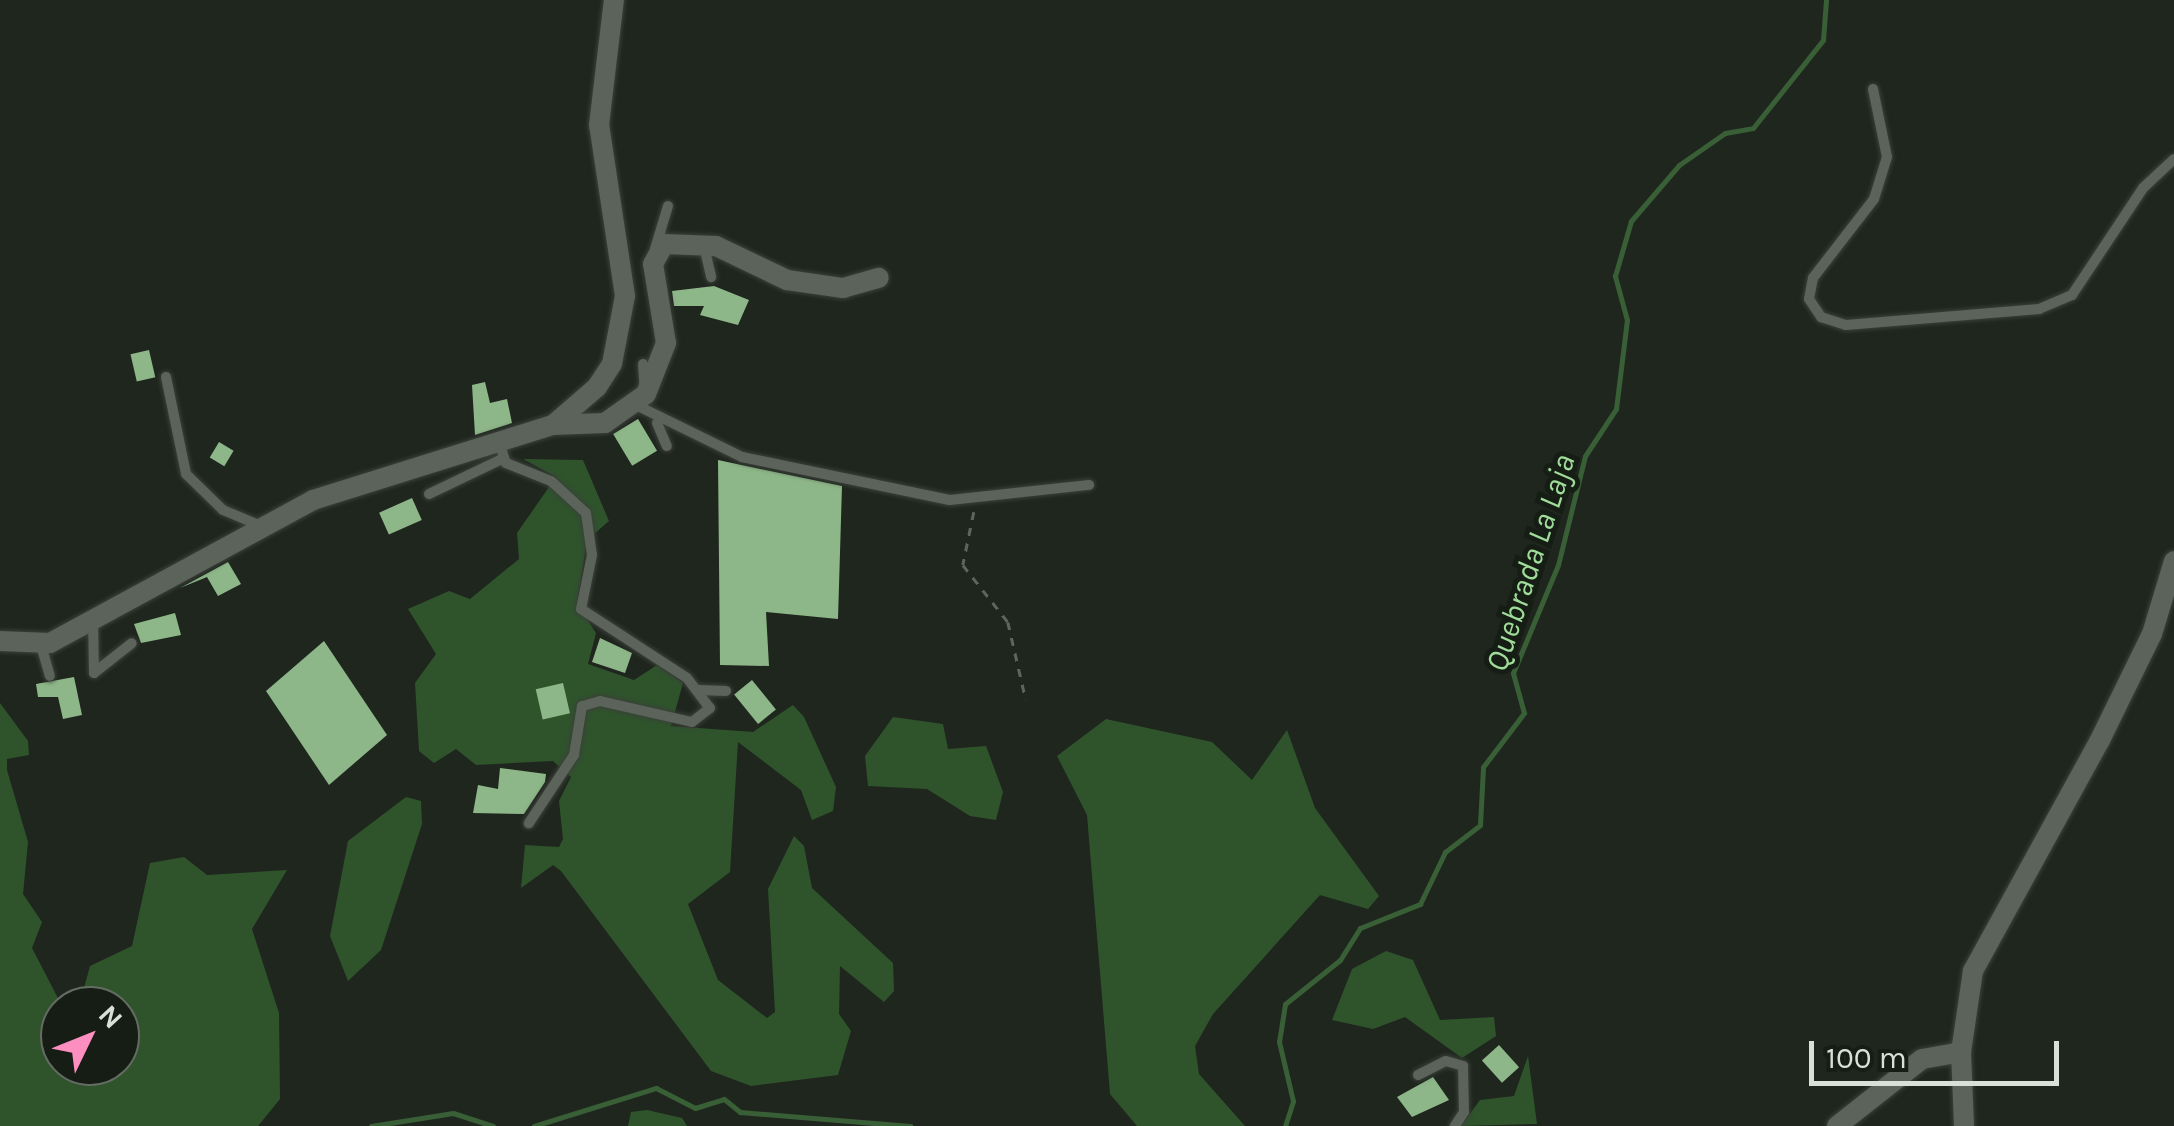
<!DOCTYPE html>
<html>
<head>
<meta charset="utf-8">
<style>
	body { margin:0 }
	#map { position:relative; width:2174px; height:1126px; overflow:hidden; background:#1f261e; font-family:Karla,sans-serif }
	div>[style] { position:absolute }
	.forest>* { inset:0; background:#2f542c }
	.stream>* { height:5px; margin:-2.5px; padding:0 2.5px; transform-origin:2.5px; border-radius:2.5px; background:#395f36 }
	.building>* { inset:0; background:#8eb789; transform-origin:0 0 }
	.path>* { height:2.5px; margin-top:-1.25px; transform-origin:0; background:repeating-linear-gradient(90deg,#5f655e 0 8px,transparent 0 16px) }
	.roads { filter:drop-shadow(0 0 2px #3b413a) drop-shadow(0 0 2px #3b413a) }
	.lane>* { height:10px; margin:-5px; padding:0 5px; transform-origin:5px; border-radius:5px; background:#5b635a }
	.street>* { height:20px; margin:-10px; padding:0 10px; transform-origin:10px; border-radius:10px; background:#5b635a }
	span { translate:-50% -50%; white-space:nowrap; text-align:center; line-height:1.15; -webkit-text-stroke:10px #161d15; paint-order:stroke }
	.water-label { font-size:32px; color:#9fdb99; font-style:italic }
	.north { position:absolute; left:40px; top:986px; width:100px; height:100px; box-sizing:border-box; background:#161d15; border:2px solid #646b63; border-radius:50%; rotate:47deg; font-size:28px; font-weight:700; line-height:40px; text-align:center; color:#dadfd9 }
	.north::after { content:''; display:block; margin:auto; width:35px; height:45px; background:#fd8ec0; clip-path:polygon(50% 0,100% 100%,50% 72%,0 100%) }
	.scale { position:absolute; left:1809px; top:1041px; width:250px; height:45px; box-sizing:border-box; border:5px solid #dadfd9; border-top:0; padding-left:12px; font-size:30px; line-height:35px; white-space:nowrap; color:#dadfd9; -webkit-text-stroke:8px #161d15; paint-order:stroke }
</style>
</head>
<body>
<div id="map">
	<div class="forest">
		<div style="clip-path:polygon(523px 459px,583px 460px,609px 521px,587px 540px,577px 603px,596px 633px,588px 664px,634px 680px,657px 665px,683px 683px,671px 726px,753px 732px,793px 705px,804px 717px,836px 787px,833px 811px,812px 820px,801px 790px,738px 742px,730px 872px,688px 904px,718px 980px,767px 1018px,775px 1012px,768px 889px,794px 836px,804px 846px,812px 888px,893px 963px,894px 991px,884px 1002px,840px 966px,839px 1014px,851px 1031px,838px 1075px,751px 1086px,711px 1071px,561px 871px,553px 865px,521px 888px,525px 845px,559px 847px,563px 839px,559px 801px,571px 777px,553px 761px,476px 765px,456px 749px,434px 763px,419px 751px,415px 683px,436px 654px,408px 609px,449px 591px,470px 599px,519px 559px,517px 533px,556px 477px)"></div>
		<div style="clip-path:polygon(0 703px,28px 741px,29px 755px,7px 759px,7px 770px,28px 842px,23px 894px,42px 922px,32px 948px,62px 1006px,60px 1066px,120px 1066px,120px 1006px,79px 1006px,90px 966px,132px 946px,150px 863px,184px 857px,207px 875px,287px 870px,252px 929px,279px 1013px,280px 1099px,258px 1126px,0 1126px)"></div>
		<div style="clip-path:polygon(893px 717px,943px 724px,948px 749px,986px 746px,1003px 792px,996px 820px,970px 816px,927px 789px,868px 786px,865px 756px)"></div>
		<div style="clip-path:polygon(1106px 719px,1212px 742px,1252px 780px,1287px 730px,1315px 808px,1379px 896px,1368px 909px,1320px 895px,1213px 1014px,1195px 1046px,1199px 1074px,1245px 1126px,1137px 1126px,1110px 1094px,1087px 815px,1057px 756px)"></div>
		<div style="clip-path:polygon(406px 797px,421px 801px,422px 824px,381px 950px,348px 981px,330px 936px,348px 841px)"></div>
		<div style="clip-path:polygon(1386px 951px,1413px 960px,1440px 1020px,1494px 1017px,1496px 1036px,1462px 1058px,1405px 1017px,1373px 1029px,1332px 1020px,1352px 969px)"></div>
		<div style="clip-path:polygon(1528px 1056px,1537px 1124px,1461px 1126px,1480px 1100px,1514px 1096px)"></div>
		<div style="clip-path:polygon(647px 1110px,682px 1118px,687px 1126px,628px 1126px,631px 1112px)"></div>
	</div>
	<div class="stream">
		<div style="left:371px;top:1126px;width:83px;rotate:-9deg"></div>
		<div style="left:453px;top:1113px;width:42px;rotate:18deg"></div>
		<div style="left:534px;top:1126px;width:128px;rotate:-17.3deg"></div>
		<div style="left:656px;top:1088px;width:44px;rotate:27.1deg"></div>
		<div style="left:695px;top:1108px;width:30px;rotate:-17deg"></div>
		<div style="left:724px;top:1099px;width:21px;rotate:39deg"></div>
		<div style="left:740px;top:1112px;width:171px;rotate:4.7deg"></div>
		<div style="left:1285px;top:1126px;width:26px;rotate:-72deg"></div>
		<div style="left:1293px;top:1101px;width:61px;rotate:-103.3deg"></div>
		<div style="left:1279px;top:1042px;width:38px;rotate:-81deg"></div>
		<div style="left:1285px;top:1004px;width:70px;rotate:-38.7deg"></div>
		<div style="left:1340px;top:960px;width:38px;rotate:-58deg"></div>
		<div style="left:1360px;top:928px;width:65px;rotate:-21.8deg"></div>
		<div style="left:1420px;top:904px;width:58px;rotate:-64.3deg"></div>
		<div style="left:1445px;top:852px;width:44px;rotate:-37.6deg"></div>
		<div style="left:1480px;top:825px;width:58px;rotate:-87deg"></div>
		<div style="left:1483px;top:767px;width:68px;rotate:-52.8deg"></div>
		<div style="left:1524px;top:713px;width:41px;rotate:-105.4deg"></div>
		<div style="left:1513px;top:673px;width:117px;rotate:-67.4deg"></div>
		<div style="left:1558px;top:565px;width:112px;rotate:-76.1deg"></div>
		<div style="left:1585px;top:456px;width:56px;rotate:-56.6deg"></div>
		<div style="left:1616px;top:409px;width:90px;rotate:-83deg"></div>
		<div style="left:1627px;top:320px;width:46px;rotate:-105.3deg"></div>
		<div style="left:1615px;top:276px;width:57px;rotate:-73.8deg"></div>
		<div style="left:1631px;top:221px;width:74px;rotate:-49.4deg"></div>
		<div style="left:1679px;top:165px;width:56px;rotate:-34.8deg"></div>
		<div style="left:1725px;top:133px;width:28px;rotate:-10deg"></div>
		<div style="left:1753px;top:128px;width:112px;rotate:-51.5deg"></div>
		<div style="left:1823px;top:40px;width:40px;rotate:-85.7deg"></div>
	</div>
	<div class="building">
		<div style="clip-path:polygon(714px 286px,749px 300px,738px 325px,700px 315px,704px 306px,674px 306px,672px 291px)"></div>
		<div style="left:149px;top:350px;width:28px;height:19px;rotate:77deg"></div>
		<div style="clip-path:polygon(485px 382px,490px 403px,507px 399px,512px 423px,475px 435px,472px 385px)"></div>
		<div style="left:638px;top:419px;width:37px;height:29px;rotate:59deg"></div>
		<div style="left:219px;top:442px;width:17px;height:18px;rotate:31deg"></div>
		<div style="clip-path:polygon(718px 460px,842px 486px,838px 619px,766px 612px,769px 666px,720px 665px)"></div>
		<div style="left:412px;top:498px;width:24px;height:36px;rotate:66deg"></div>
		<div style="clip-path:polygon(228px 562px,241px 584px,218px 596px,207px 577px,180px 588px)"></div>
		<div style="clip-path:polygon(175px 613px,181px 635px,141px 643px,134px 624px)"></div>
		<div style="clip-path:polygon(600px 638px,632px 653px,625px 673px,592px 662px)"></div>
		<div style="clip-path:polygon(324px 641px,387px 735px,329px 785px,266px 691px)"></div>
		<div style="clip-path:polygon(74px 677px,82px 715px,63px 719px,58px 697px,38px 697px,36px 684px)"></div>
		<div style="left:752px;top:680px;width:38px;height:23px;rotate:51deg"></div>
		<div style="left:563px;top:683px;width:31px;height:28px;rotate:77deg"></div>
		<div style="clip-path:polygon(500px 768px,546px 774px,545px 782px,524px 814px,473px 813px,478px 785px,498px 789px)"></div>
		<div style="left:1499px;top:1045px;width:30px;height:23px;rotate:48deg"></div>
		<div style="clip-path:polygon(1433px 1077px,1449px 1100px,1412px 1117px,1397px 1097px)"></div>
	</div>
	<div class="path">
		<div style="left:974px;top:512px;width:54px;rotate:101.7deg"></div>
		<div style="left:963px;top:565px;width:73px;rotate:51.7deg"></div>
		<div style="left:1008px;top:622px;width:80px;rotate:77deg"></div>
	</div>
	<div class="roads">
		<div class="lane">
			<div style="left:1873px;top:89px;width:69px;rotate:78.4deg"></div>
			<div style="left:1887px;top:157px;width:44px;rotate:107.2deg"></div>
			<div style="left:1874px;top:199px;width:100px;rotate:127.7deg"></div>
			<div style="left:1813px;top:278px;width:21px;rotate:101deg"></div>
			<div style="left:1809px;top:299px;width:22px;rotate:56deg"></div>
			<div style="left:1821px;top:317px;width:26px;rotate:18deg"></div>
			<div style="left:1846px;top:325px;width:194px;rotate:-4.7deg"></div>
			<div style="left:2039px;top:309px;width:36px;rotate:-23deg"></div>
			<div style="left:2072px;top:295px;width:128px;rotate:-56.4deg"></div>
			<div style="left:2143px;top:188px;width:42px;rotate:-43.1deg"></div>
			<div style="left:704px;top:246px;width:32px;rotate:77deg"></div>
			<div style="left:655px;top:249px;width:45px;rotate:-73.2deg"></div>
			<div style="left:643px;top:364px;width:30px;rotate:86deg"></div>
			<div style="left:166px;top:377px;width:99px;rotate:78.3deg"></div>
			<div style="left:186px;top:474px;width:52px;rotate:44.2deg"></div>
			<div style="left:223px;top:510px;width:41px;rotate:22.8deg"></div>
			<div style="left:636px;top:405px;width:118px;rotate:26.1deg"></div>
			<div style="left:742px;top:457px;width:212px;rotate:11.7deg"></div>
			<div style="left:950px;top:500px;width:140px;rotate:-6.2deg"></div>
			<div style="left:657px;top:423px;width:25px;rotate:67deg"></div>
			<div style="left:499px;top:442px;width:22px;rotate:72deg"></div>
			<div style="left:506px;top:463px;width:48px;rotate:21.8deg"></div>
			<div style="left:551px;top:481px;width:47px;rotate:42.4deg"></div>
			<div style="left:586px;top:513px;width:42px;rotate:81.9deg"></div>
			<div style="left:592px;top:555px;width:55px;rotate:101.5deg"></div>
			<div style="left:581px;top:609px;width:126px;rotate:33.1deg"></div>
			<div style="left:687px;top:678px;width:38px;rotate:53deg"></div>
			<div style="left:710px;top:708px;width:23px;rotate:142deg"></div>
			<div style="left:692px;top:722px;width:94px;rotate:-167.1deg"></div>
			<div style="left:600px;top:701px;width:19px;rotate:164deg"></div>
			<div style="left:582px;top:706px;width:50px;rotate:99.3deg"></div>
			<div style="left:574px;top:755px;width:82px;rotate:123.5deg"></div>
			<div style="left:429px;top:494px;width:81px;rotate:-25.6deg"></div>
			<div style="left:93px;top:619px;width:54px;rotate:88.9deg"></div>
			<div style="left:94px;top:673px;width:48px;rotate:-38.3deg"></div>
			<div style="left:41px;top:645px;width:32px;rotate:74deg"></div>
			<div style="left:699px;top:690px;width:27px;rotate:2deg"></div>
			<div style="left:1418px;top:1075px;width:31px;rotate:-27deg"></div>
			<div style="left:1446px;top:1061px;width:18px;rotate:16deg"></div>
			<div style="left:1463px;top:1066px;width:46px;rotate:88.8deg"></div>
			<div style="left:1464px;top:1112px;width:17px;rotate:123deg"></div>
		</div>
		<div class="street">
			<div style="left:553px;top:425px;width:52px;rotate:-2.2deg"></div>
			<div style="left:605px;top:423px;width:50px;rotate:-35.3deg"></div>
			<div style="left:646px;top:394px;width:55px;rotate:-68.6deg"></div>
			<div style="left:666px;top:343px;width:80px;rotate:-99.3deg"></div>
			<div style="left:653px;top:264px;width:23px;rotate:-61deg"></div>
			<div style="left:664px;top:244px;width:52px;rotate:2.2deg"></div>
			<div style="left:716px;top:246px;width:79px;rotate:25.6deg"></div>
			<div style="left:787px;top:280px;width:57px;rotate:8.1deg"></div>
			<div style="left:843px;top:288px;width:37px;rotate:-16deg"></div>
			<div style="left:0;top:641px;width:50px;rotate:2.3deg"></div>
			<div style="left:50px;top:643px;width:299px;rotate:-28.5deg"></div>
			<div style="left:313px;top:500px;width:251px;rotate:-17.4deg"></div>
			<div style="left:553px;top:425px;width:58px;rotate:-40.8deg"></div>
			<div style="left:597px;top:387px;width:27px;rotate:-57deg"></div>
			<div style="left:612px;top:364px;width:69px;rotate:-79.2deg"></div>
			<div style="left:625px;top:296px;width:173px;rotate:-98.6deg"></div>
			<div style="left:599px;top:125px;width:126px;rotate:-83.2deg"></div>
			<div style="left:1837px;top:1126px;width:108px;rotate:-38.2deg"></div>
			<div style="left:1922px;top:1059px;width:40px;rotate:-10deg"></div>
			<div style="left:1964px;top:1126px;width:74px;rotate:-92.3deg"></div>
			<div style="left:1961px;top:1052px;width:82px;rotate:-81.6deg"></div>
			<div style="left:1973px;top:971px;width:261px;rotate:-61.2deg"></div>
			<div style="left:2099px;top:742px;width:120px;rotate:-63.9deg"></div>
			<div style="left:2152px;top:634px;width:76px;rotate:-73.2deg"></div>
		</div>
	</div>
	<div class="water-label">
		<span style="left:1531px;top:563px;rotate:-72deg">Quebrada La Laja</span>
	</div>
	<div class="north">N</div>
	<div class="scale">100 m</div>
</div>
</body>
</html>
